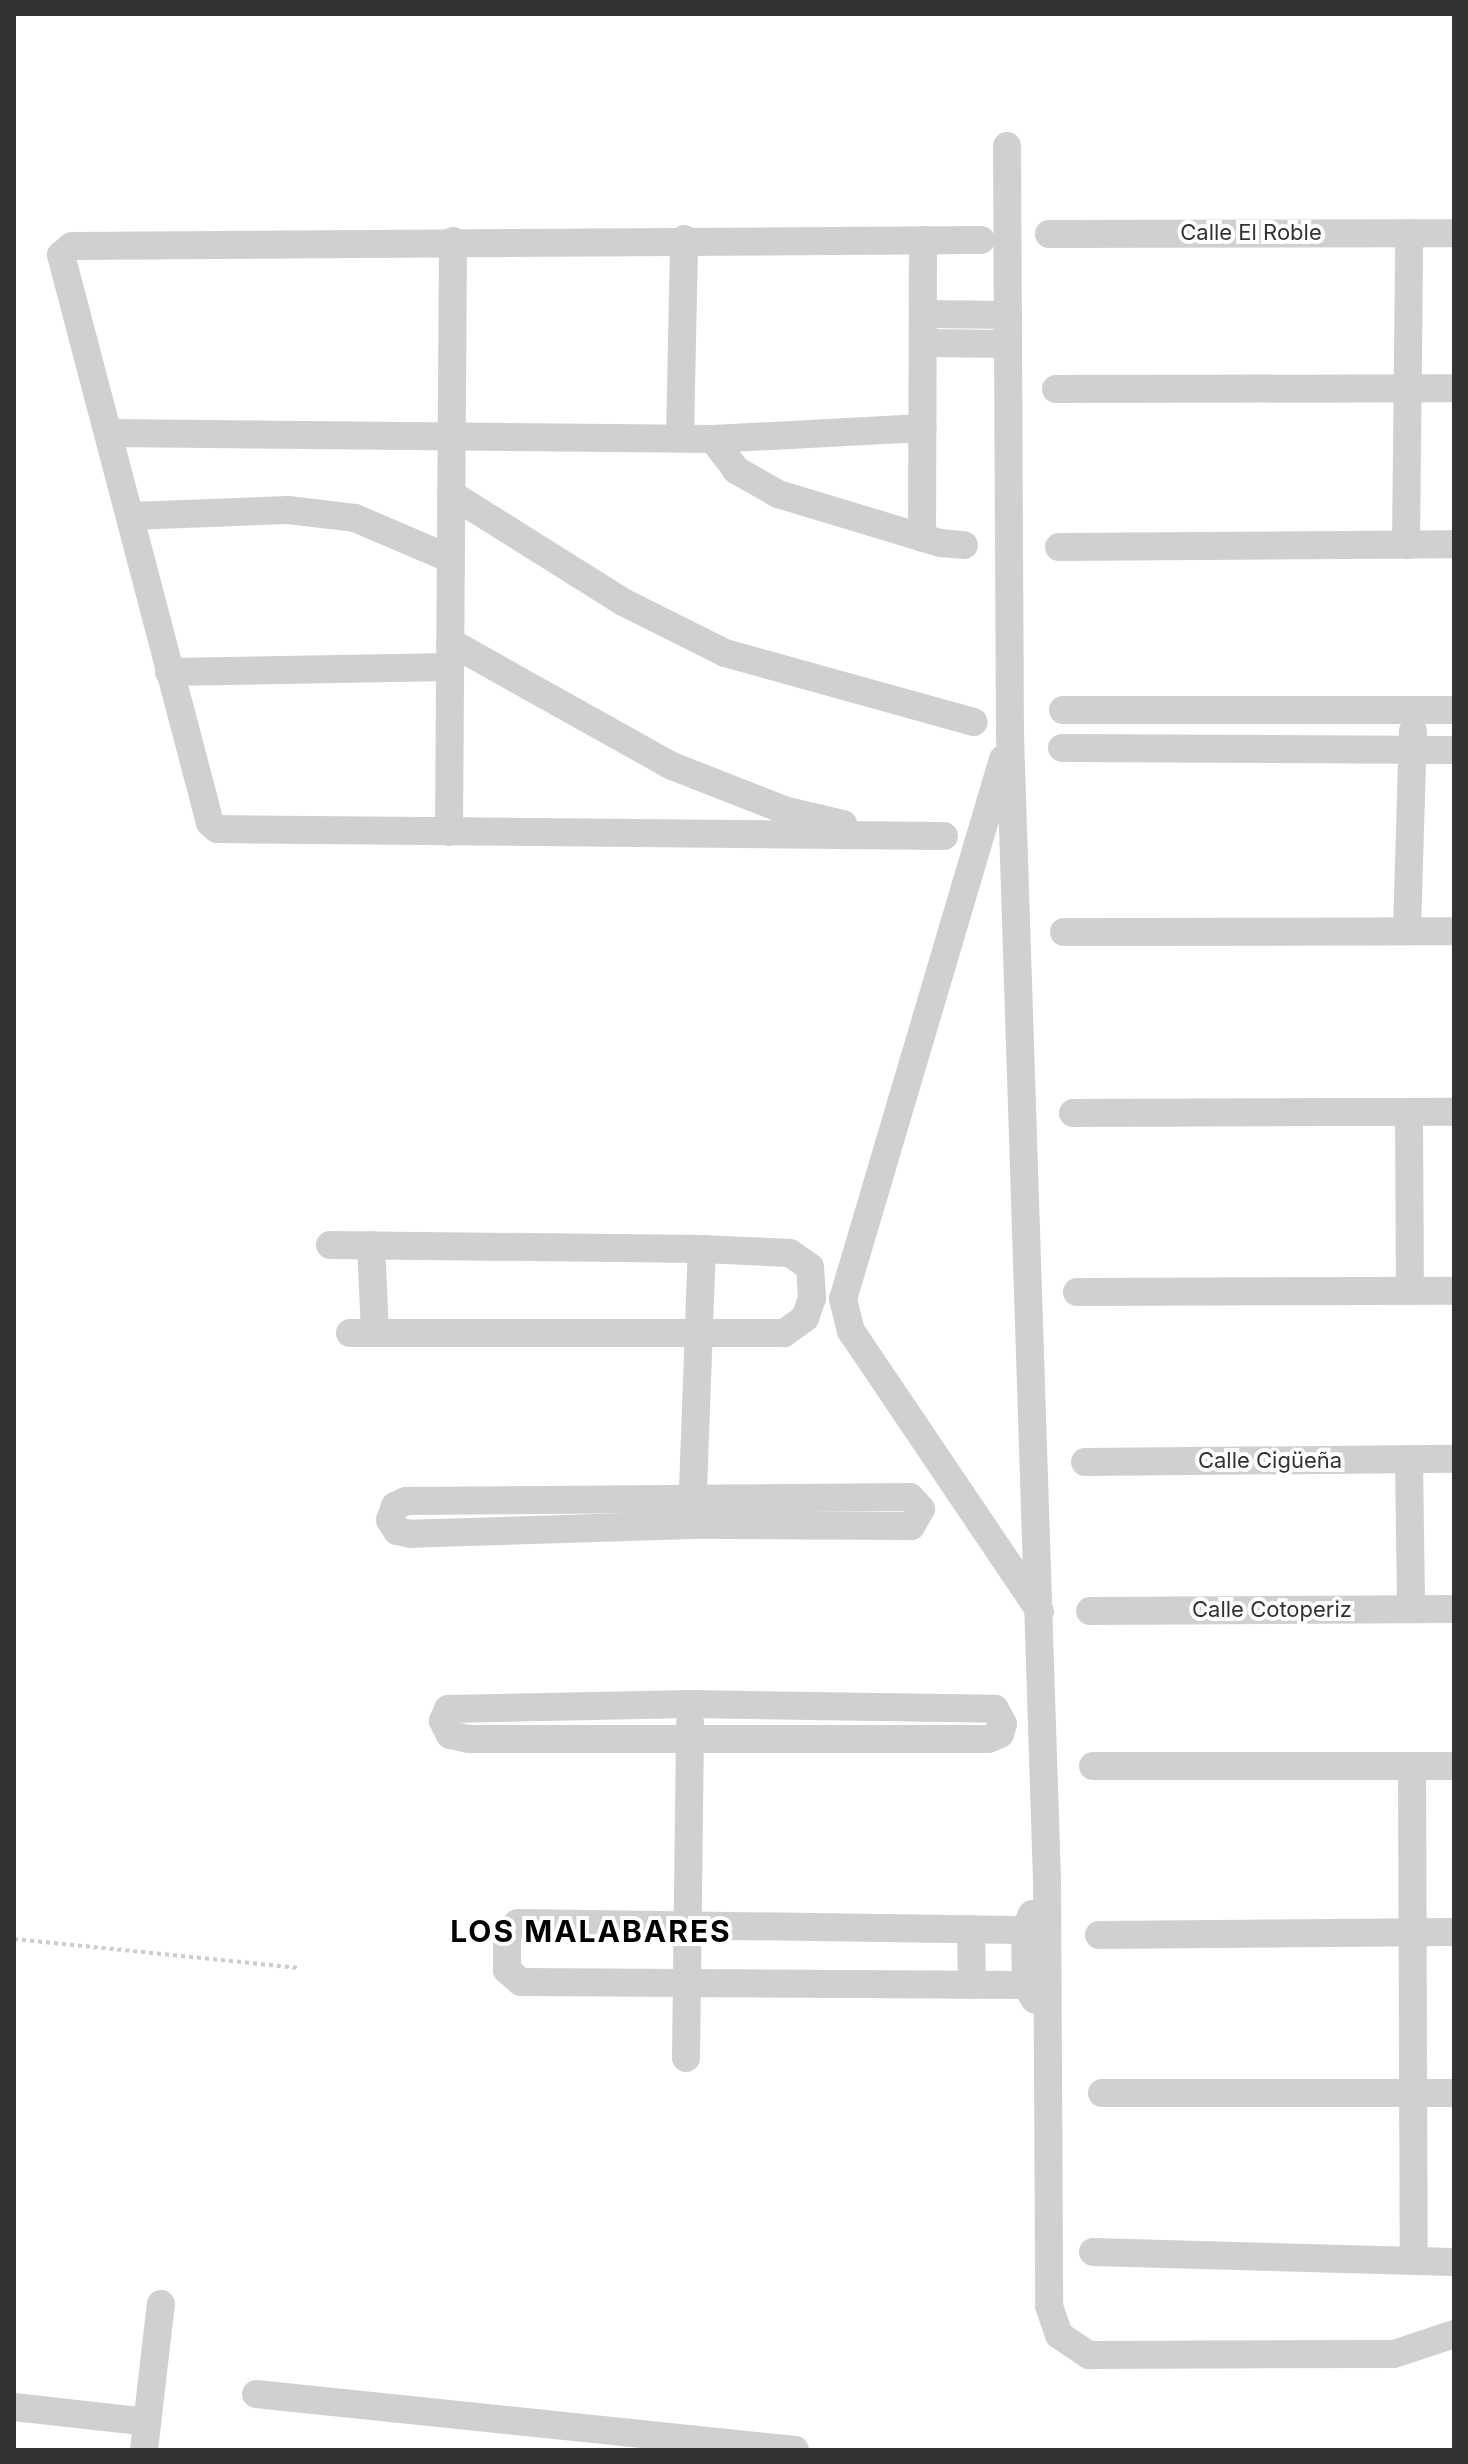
<!DOCTYPE html>
<html>
<head>
<meta charset="utf-8">
<style>
	body { margin:0 }
	#map { position:relative; width:1468px; height:2464px; overflow:hidden; background:#fff; font-family:Inter,sans-serif }
	div>[style] { position:absolute }
	.path>* { height:4px; margin-top:-2px; transform-origin:0; background:repeating-linear-gradient(90deg,#cdcdcd 0 4px,transparent 0 8px) }
	.minor>* { height:28px; margin:-14px; padding:0 14px; transform-origin:14px; border-radius:14px; background:#d0d0d0 }
	span { translate:-50% -50%; white-space:nowrap; text-align:center; line-height:1.15; -webkit-text-stroke:8px #fff; paint-order:stroke }
	.street-label { font-size:22px; color:#333 }
	.district-label { font-size:30px; color:#000; font-weight:700; letter-spacing:2px }
	.frame { position:absolute; inset:0; border:16px solid #333; pointer-events:none }
</style>
</head>
<body>
<div id="map">
	<div class="path">
		<div style="left:14px;top:1939px;width:287px;rotate:5.8deg"></div>
	</div>
	<div class="minor">
		<div style="left:1007px;top:146px;width:589px;rotate:89.71deg"></div>
		<div style="left:1010px;top:735px;width:1146px;rotate:88.15deg"></div>
		<div style="left:1047px;top:1880px;width:426px;rotate:89.7deg"></div>
		<div style="left:1049px;top:2306px;width:31px;rotate:71deg"></div>
		<div style="left:1059px;top:2335px;width:36px;rotate:34deg"></div>
		<div style="left:1089px;top:2355px;width:305px;rotate:-0.2deg"></div>
		<div style="left:1394px;top:2354px;width:63px;rotate:-18.4deg"></div>
		<div style="left:1049px;top:234px;width:405px;rotate:-0.1deg"></div>
		<div style="left:924px;top:314px;width:84px;rotate:0.7deg"></div>
		<div style="left:925px;top:343px;width:83px;rotate:0.7deg"></div>
		<div style="left:1056px;top:389px;width:398px;rotate:-0.1deg"></div>
		<div style="left:110px;top:433px;width:603px;rotate:0.57deg"></div>
		<div style="left:713px;top:439px;width:210px;rotate:-3deg"></div>
		<div style="left:680px;top:438px;width:199px;rotate:-88.8deg"></div>
		<div style="left:713px;top:439px;width:39px;rotate:53deg"></div>
		<div style="left:736px;top:470px;width:48px;rotate:29.7deg"></div>
		<div style="left:778px;top:494px;width:169px;rotate:16.8deg"></div>
		<div style="left:940px;top:543px;width:24px;rotate:5deg"></div>
		<div style="left:451px;top:494px;width:203px;rotate:32.1deg"></div>
		<div style="left:623px;top:602px;width:114px;rotate:26.6deg"></div>
		<div style="left:725px;top:653px;width:258px;rotate:15.5deg"></div>
		<div style="left:131px;top:516px;width:157px;rotate:-2.2deg"></div>
		<div style="left:288px;top:510px;width:67px;rotate:6.8deg"></div>
		<div style="left:355px;top:518px;width:104px;rotate:23.1deg"></div>
		<div style="left:922px;top:538px;width:298px;rotate:-89.8deg"></div>
		<div style="left:1406px;top:545px;width:312px;rotate:-89.4deg"></div>
		<div style="left:1059px;top:547px;width:395px;rotate:-0.4deg"></div>
		<div style="left:450px;top:642px;width:254px;rotate:29.2deg"></div>
		<div style="left:672px;top:766px;width:120px;rotate:21.4deg"></div>
		<div style="left:784px;top:810px;width:61px;rotate:13.3deg"></div>
		<div style="left:169px;top:672px;width:281px;rotate:-1deg"></div>
		<div style="left:1063px;top:710px;width:391px"></div>
		<div style="left:1062px;top:748px;width:392px;rotate:0.3deg"></div>
		<div style="left:1003px;top:759px;width:563px;rotate:106.5deg"></div>
		<div style="left:843px;top:1299px;width:33px;rotate:76deg"></div>
		<div style="left:851px;top:1331px;width:338px;rotate:56deg"></div>
		<div style="left:449px;top:832px;width:591px;rotate:-89.61deg"></div>
		<div style="left:944px;top:836px;width:727px;rotate:-179.45deg"></div>
		<div style="left:217px;top:829px;width:9px;rotate:-139deg"></div>
		<div style="left:210px;top:823px;width:587px;rotate:-104.7deg"></div>
		<div style="left:61px;top:255px;width:14px;rotate:-39deg"></div>
		<div style="left:72px;top:246px;width:909px;rotate:-0.38deg"></div>
		<div style="left:1407px;top:931px;width:200px;rotate:-88.3deg"></div>
		<div style="left:1064px;top:932px;width:390px;rotate:-0.1deg"></div>
		<div style="left:1409px;top:1112px;width:179px;rotate:89.7deg"></div>
		<div style="left:1073px;top:1113px;width:381px;rotate:-0.2deg"></div>
		<div style="left:330px;top:1245px;width:372px;rotate:0.6deg"></div>
		<div style="left:702px;top:1249px;width:88px;rotate:2.6deg"></div>
		<div style="left:790px;top:1253px;width:24px;rotate:35deg"></div>
		<div style="left:810px;top:1267px;width:31px;rotate:86deg"></div>
		<div style="left:812px;top:1298px;width:21px;rotate:109deg"></div>
		<div style="left:805px;top:1318px;width:26px;rotate:144deg"></div>
		<div style="left:784px;top:1333px;width:434px;rotate:180deg"></div>
		<div style="left:371px;top:1245px;width:88px;rotate:87.4deg"></div>
		<div style="left:1077px;top:1292px;width:377px;rotate:-0.2deg"></div>
		<div style="left:1409px;top:1459px;width:150px;rotate:89.2deg"></div>
		<div style="left:1085px;top:1462px;width:369px;rotate:-0.5deg"></div>
		<div style="left:910px;top:1497px;width:16px;rotate:47deg"></div>
		<div style="left:921px;top:1509px;width:20px;rotate:120deg"></div>
		<div style="left:911px;top:1526px;width:219px;rotate:-179.7deg"></div>
		<div style="left:692px;top:1525px;width:281px;rotate:178.2deg"></div>
		<div style="left:411px;top:1534px;width:14px;rotate:-168deg"></div>
		<div style="left:397px;top:1531px;width:13px;rotate:-122deg"></div>
		<div style="left:390px;top:1520px;width:15px;rotate:-70deg"></div>
		<div style="left:395px;top:1506px;width:12px;rotate:-24deg"></div>
		<div style="left:406px;top:1501px;width:504px;rotate:-0.45deg"></div>
		<div style="left:692px;top:1517px;width:268px;rotate:-87.9deg"></div>
		<div style="left:1090px;top:1611px;width:364px;rotate:-0.3deg"></div>
		<div style="left:690px;top:1704px;width:305px;rotate:0.9deg"></div>
		<div style="left:995px;top:1709px;width:17px;rotate:62deg"></div>
		<div style="left:1003px;top:1724px;width:10px;rotate:107deg"></div>
		<div style="left:1000px;top:1734px;width:13px;rotate:157deg"></div>
		<div style="left:988px;top:1739px;width:519px;rotate:180deg"></div>
		<div style="left:469px;top:1739px;width:19px;rotate:-168deg"></div>
		<div style="left:450px;top:1735px;width:16px;rotate:-117deg"></div>
		<div style="left:443px;top:1721px;width:13px;rotate:-67deg"></div>
		<div style="left:448px;top:1709px;width:242px;rotate:-1.2deg"></div>
		<div style="left:1093px;top:1766px;width:361px"></div>
		<div style="left:1412px;top:1766px;width:495px;rotate:89.8deg"></div>
		<div style="left:1032px;top:1914px;width:17px;rotate:114deg"></div>
		<div style="left:1025px;top:1930px;width:55px;rotate:89deg"></div>
		<div style="left:1026px;top:1985px;width:17px;rotate:59deg"></div>
		<div style="left:971px;top:1929px;width:56px;rotate:89deg"></div>
		<div style="left:1025px;top:1930px;width:507px;rotate:-179.21deg"></div>
		<div style="left:518px;top:1923px;width:14px;rotate:141deg"></div>
		<div style="left:507px;top:1932px;width:38px;rotate:90deg"></div>
		<div style="left:507px;top:1970px;width:18px;rotate:41deg"></div>
		<div style="left:521px;top:1982px;width:505px;rotate:0.34deg"></div>
		<div style="left:1099px;top:1935px;width:355px;rotate:-0.5deg"></div>
		<div style="left:686px;top:2058px;width:335px;rotate:-89.3deg"></div>
		<div style="left:1102px;top:2093px;width:352px"></div>
		<div style="left:1093px;top:2252px;width:361px;rotate:1.6deg"></div>
		<div style="left:256px;top:2394px;width:542px;rotate:5.93deg"></div>
		<div style="left:14px;top:2407px;width:134px;rotate:6.4deg"></div>
		<div style="left:144px;top:2450px;width:147px;rotate:-83.4deg"></div>
	</div>
	<div class="street-label">
		<span style="left:1251px;top:233px">Calle El Roble</span>
		<span style="left:1270px;top:1461px">Calle Cigüeña</span>
		<span style="left:1272px;top:1610px">Calle Cotoperiz</span>
	</div>
	<div class="district-label">
		<span style="left:591px;top:1931px">LOS MALABARES</span>
	</div>
	<div class="frame"></div>
</div>
</body>
</html>
